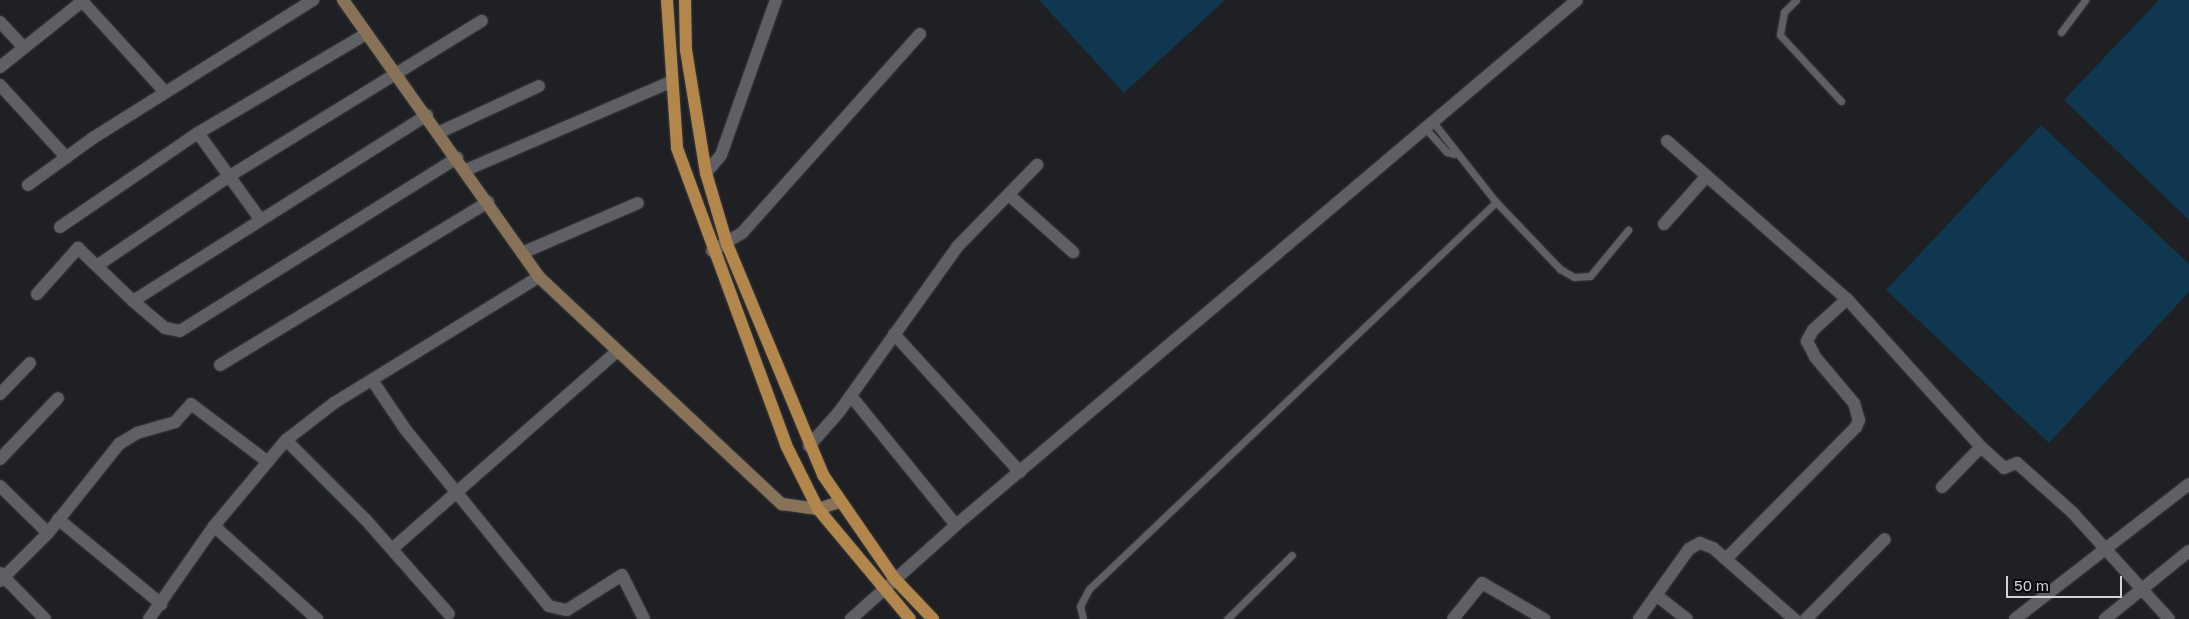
<!DOCTYPE html>
<html>
<head>
<meta charset="utf-8">
<style>
	body { margin:0 }
	#map { position:relative; width:2189px; height:619px; overflow:hidden; background:#1f2024; font-family:"Golos Text",sans-serif }
	div>[style] { position:absolute }
	.water>* { inset:0; background:#0f3750 }
	.roads { filter:drop-shadow(0 0 1px #393a3d) drop-shadow(0 0 1px #393a3d) }
	.lane>* { height:7px; margin:-3.5px; padding:0 3.5px; transform-origin:3.5px; border-radius:3.5px; background:#5f6065 }
	.street>* { height:12px; margin:-6px; padding:0 6px; transform-origin:6px; border-radius:6px; background:#5f6065 }
	.secondary>* { height:12px; margin:-6px; padding:0 6px; transform-origin:6px; border-radius:6px; background:#897358 }
	.primary>* { height:12px; margin:-6px; padding:0 6px; transform-origin:6px; border-radius:6px; background:#b3864b }
	span { translate:-50% -50%; white-space:nowrap; text-align:center; line-height:1.15; -webkit-text-stroke:4px #090a0c; paint-order:stroke }
	.scale { position:absolute; left:2006px; top:576px; width:116px; height:22px; box-sizing:border-box; border:2px solid #d3d4d7; border-top:0; padding-left:6px; font-size:15px; line-height:18px; white-space:nowrap; color:#d3d4d7; -webkit-text-stroke:4px #090a0c; paint-order:stroke }
</style>
</head>
<body>
<div id="map">
	<div class="water">
		<div style="clip-path:polygon(1039px 0,1225px 0,1124px 93px)"></div>
		<div style="clip-path:polygon(2159px 0,2189px 0,2189px 220px,2064px 100px)"></div>
		<div style="clip-path:polygon(2041px 125px,2189px 264px,2189px 292px,2049px 443px,1886px 290px)"></div>
	</div>
	<div class="roads">
		<div class="lane">
			<div style="left:1796px;top:0;width:17px;rotate:135deg"></div>
			<div style="left:1784px;top:12px;width:23px;rotate:100deg"></div>
			<div style="left:1780px;top:35px;width:90px;rotate:47.3deg"></div>
			<div style="left:2061px;top:32px;width:40px;rotate:-53deg"></div>
			<div style="left:1433px;top:122px;width:102px;rotate:51.8deg"></div>
			<div style="left:1496px;top:202px;width:93px;rotate:46.3deg"></div>
			<div style="left:1560px;top:269px;width:16px;rotate:30deg"></div>
			<div style="left:1574px;top:277px;width:16px;rotate:-4deg"></div>
			<div style="left:1590px;top:276px;width:60px;rotate:-50.4deg"></div>
			<div style="left:1426px;top:129px;width:31px;rotate:48deg"></div>
			<div style="left:1447px;top:152px;width:7px;rotate:16deg"></div>
			<div style="left:1083px;top:619px;width:13px;rotate:-103deg"></div>
			<div style="left:1080px;top:606px;width:19px;rotate:-62deg"></div>
			<div style="left:1089px;top:589px;width:562px;rotate:-43.56deg"></div>
			<div style="left:1227px;top:619px;width:91px;rotate:-44.6deg"></div>
		</div>
		<div class="street">
			<div style="left:82px;top:1px;width:123px;rotate:47.6deg"></div>
			<div style="left:0;top:22px;width:35px;rotate:47deg"></div>
			<div style="left:0;top:67px;width:107px;rotate:-38.6deg"></div>
			<div style="left:0;top:85px;width:98px;rotate:47.5deg"></div>
			<div style="left:440px;top:132px;width:109px;rotate:-24.9deg"></div>
			<div style="left:198px;top:133px;width:106px;rotate:54.2deg"></div>
			<div style="left:1667px;top:141px;width:240px;rotate:41.3deg"></div>
			<div style="left:1847px;top:299px;width:46px;rotate:137.6deg"></div>
			<div style="left:1813px;top:330px;width:13px;rotate:119deg"></div>
			<div style="left:1807px;top:341px;width:18px;rotate:63deg"></div>
			<div style="left:1815px;top:357px;width:60px;rotate:49.7deg"></div>
			<div style="left:1854px;top:403px;width:18px;rotate:74deg"></div>
			<div style="left:1859px;top:420px;width:8px;rotate:113deg"></div>
			<div style="left:1856px;top:427px;width:185px;rotate:134.6deg"></div>
			<div style="left:466px;top:170px;width:222px;rotate:-23.3deg"></div>
			<div style="left:706px;top:173px;width:23px;rotate:-50deg"></div>
			<div style="left:721px;top:155px;width:164px;rotate:-70.5deg"></div>
			<div style="left:28px;top:185px;width:80px;rotate:-35.9deg"></div>
			<div style="left:93px;top:138px;width:260px;rotate:-32.1deg"></div>
			<div style="left:1009px;top:195px;width:86px;rotate:41.7deg"></div>
			<div style="left:1664px;top:224px;width:62px;rotate:-48.3deg"></div>
			<div style="left:60px;top:227px;width:167px;rotate:-34.3deg"></div>
			<div style="left:198px;top:133px;width:195px;rotate:-30.5deg"></div>
			<div style="left:712px;top:251px;width:35px;rotate:-31deg"></div>
			<div style="left:742px;top:233px;width:267px;rotate:-48.2deg"></div>
			<div style="left:522px;top:253px;width:126px;rotate:-23.3deg"></div>
			<div style="left:98px;top:265px;width:157px;rotate:-34.1deg"></div>
			<div style="left:228px;top:177px;width:298px;rotate:-31.6deg"></div>
			<div style="left:37px;top:294px;width:62px;rotate:-48.3deg"></div>
			<div style="left:78px;top:248px;width:76px;rotate:43.9deg"></div>
			<div style="left:133px;top:301px;width:42px;rotate:40.2deg"></div>
			<div style="left:165px;top:328px;width:15px;rotate:11deg"></div>
			<div style="left:180px;top:331px;width:327px;rotate:-32deg"></div>
			<div style="left:1847px;top:299px;width:200px;rotate:47.8deg"></div>
			<div style="left:1981px;top:447px;width:31px;rotate:42deg"></div>
			<div style="left:2004px;top:468px;width:14px;rotate:-21deg"></div>
			<div style="left:2017px;top:463px;width:74px;rotate:41.7deg"></div>
			<div style="left:2072px;top:512px;width:144px;rotate:47.8deg"></div>
			<div style="left:133px;top:301px;width:348px;rotate:-32.3deg"></div>
			<div style="left:894px;top:334px;width:187px;rotate:47.6deg"></div>
			<div style="left:220px;top:365px;width:314px;rotate:-31.3deg"></div>
			<div style="left:372px;top:380px;width:59px;rotate:56deg"></div>
			<div style="left:405px;top:429px;width:228px;rotate:50.9deg"></div>
			<div style="left:549px;top:606px;width:18px;rotate:13deg"></div>
			<div style="left:567px;top:610px;width:65px;rotate:-32.5deg"></div>
			<div style="left:622px;top:575px;width:49px;rotate:63.4deg"></div>
			<div style="left:0;top:394px;width:43px;rotate:-45.9deg"></div>
			<div style="left:851px;top:396px;width:166px;rotate:50.9deg"></div>
			<div style="left:286px;top:440px;width:113px;rotate:45deg"></div>
			<div style="left:366px;top:520px;width:125px;rotate:48.6deg"></div>
			<div style="left:809px;top:446px;width:45px;rotate:-48.6deg"></div>
			<div style="left:839px;top:412px;width:203px;rotate:-54.4deg"></div>
			<div style="left:957px;top:247px;width:115px;rotate:-45.7deg"></div>
			<div style="left:0;top:459px;width:84px;rotate:-46.4deg"></div>
			<div style="left:0;top:486px;width:67px;rotate:44.4deg"></div>
			<div style="left:1942px;top:487px;width:56px;rotate:-45.7deg"></div>
			<div style="left:58px;top:519px;width:134px;rotate:39.5deg"></div>
			<div style="left:214px;top:526px;width:139px;rotate:42.1deg"></div>
			<div style="left:392px;top:549px;width:297px;rotate:-41.3deg"></div>
			<div style="left:0;top:573px;width:64px;rotate:45.6deg"></div>
			<div style="left:0;top:581px;width:68px;rotate:-45deg"></div>
			<div style="left:48px;top:533px;width:114px;rotate:-51.4deg"></div>
			<div style="left:119px;top:444px;width:21px;rotate:-31deg"></div>
			<div style="left:137px;top:433px;width:40px;rotate:-16deg"></div>
			<div style="left:175px;top:422px;width:24px;rotate:-48deg"></div>
			<div style="left:191px;top:404px;width:96px;rotate:37deg"></div>
			<div style="left:1656px;top:595px;width:39px;rotate:38deg"></div>
			<div style="left:149px;top:619px;width:113px;rotate:-55deg"></div>
			<div style="left:214px;top:526px;width:112px;rotate:-50.1deg"></div>
			<div style="left:286px;top:440px;width:61px;rotate:-37.6deg"></div>
			<div style="left:334px;top:403px;width:241px;rotate:-31.6deg"></div>
			<div style="left:851px;top:619px;width:141px;rotate:-41.8deg"></div>
			<div style="left:956px;top:525px;width:813px;rotate:-40.21deg"></div>
			<div style="left:1453px;top:619px;width:46px;rotate:-51.1deg"></div>
			<div style="left:1482px;top:583px;width:72px;rotate:30.1deg"></div>
			<div style="left:1639px;top:619px;width:86px;rotate:-54.5deg"></div>
			<div style="left:1689px;top:549px;width:13px;rotate:-29deg"></div>
			<div style="left:1700px;top:543px;width:14px;rotate:21deg"></div>
			<div style="left:1713px;top:548px;width:108px;rotate:41.2deg"></div>
			<div style="left:1806px;top:619px;width:112px;rotate:-45.4deg"></div>
			<div style="left:2015px;top:619px;width:220px;rotate:-37.8deg"></div>
			<div style="left:2105px;top:619px;width:108px;rotate:-39deg"></div>
		</div>
		<div class="secondary">
			<div style="left:343px;top:0;width:339px;rotate:54.7deg"></div>
			<div style="left:539px;top:277px;width:333px;rotate:43.1deg"></div>
			<div style="left:782px;top:504px;width:36px;rotate:8deg"></div>
			<div style="left:818px;top:509px;width:23px;rotate:-18deg"></div>
		</div>
		<div class="primary">
			<div style="left:667px;top:0;width:148px;rotate:86.1deg"></div>
			<div style="left:677px;top:148px;width:316px;rotate:69.8deg"></div>
			<div style="left:786px;top:445px;width:72px;rotate:63.4deg"></div>
			<div style="left:818px;top:509px;width:143px;rotate:50.1deg"></div>
			<div style="left:685px;top:0;width:50px;rotate:88.9deg"></div>
			<div style="left:686px;top:50px;width:125px;rotate:80.8deg"></div>
			<div style="left:706px;top:173px;width:74px;rotate:73.5deg"></div>
			<div style="left:727px;top:244px;width:250px;rotate:67.4deg"></div>
			<div style="left:823px;top:475px;width:125px;rotate:55.4deg"></div>
			<div style="left:894px;top:578px;width:57px;rotate:46.4deg"></div>
		</div>
	</div>
	<div class="scale">50 m</div>
</div>
</body>
</html>
